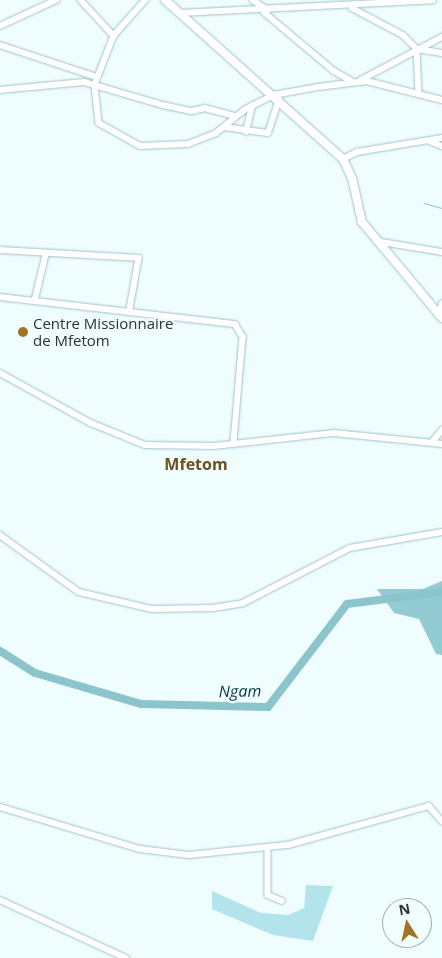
<!DOCTYPE html>
<html>
<head>
<meta charset="utf-8">
<style>
	body { margin:0 }
	#map { position:relative; width:442px; height:958px; overflow:hidden; background:#effdff; font-family:"Open Sans",sans-serif }
	div>[style] { position:absolute }
	.green>* { inset:0; background:#b3e4eb }
	.forest>* { inset:0; background:#93cbd3 }
	.stream>* { height:1px; margin:-0.5px; padding:0 0.5px; transform-origin:0.5px; border-radius:0.5px; background:#8cc4cc }
	.river>* { height:8px; margin:-4px; padding:0 4px; transform-origin:4px; border-radius:4px; background:#8cc4cc }
	.roads { filter:drop-shadow(0 0 1px #a1c2c6) drop-shadow(0 0 1px #a1c2c6) }
	.minor>* { height:5.5px; margin:-2.75px; padding:0 2.75px; transform-origin:2.75px; border-radius:2.75px; background:#fff }
	.major>* { height:8px; margin:-4px; padding:0 4px; transform-origin:4px; border-radius:4px; background:#fff }
	.dots>* { width:14px; height:14px; translate:-50% -50%; box-sizing:border-box; border:2px solid #effdff; border-radius:50% }
	span { translate:-50% -50%; white-space:nowrap; text-align:center; line-height:1.15; -webkit-text-stroke:5px #effdff; paint-order:stroke }
	.poi-label { font-size:15px; color:#273537 }
	.left { translate:0 -50%; text-align:left }
	.neighbourhood-label { font-size:16px; color:#6f4f1b; font-weight:700 }
	.water-label { font-size:16px; color:#00383e; font-style:italic }
	.north { position:absolute; left:382px; top:898px; width:50px; height:50px; box-sizing:border-box; background:#effdff; border:1px solid #9fadaf; border-radius:50%; rotate:350deg; font-size:14px; font-weight:700; line-height:20px; text-align:center; color:#273537 }
	.north::after { content:''; display:block; margin:auto; width:18px; height:22px; background:#a17325; clip-path:polygon(50% 0,100% 100%,50% 72%,0 100%) }
</style>
</head>
<body>
<div id="map">
	<div class="green">
		<div style="clip-path:polygon(306px 885px,333px 886px,313px 941px,273px 935px,212px 909px,212px 891px,261px 913px,288px 915px,304px 908px)"></div>
	</div>
	<div class="forest">
		<div style="clip-path:polygon(442px 581px,442px 655px,436px 654px,419px 619px,394px 613px,377px 589px,423px 589px)"></div>
	</div>
	<div class="stream">
		<div style="left:424px;top:203px;width:19px;rotate:16deg"></div>
	</div>
	<div class="river">
		<div style="left:0;top:651px;width:41px;rotate:32.2deg"></div>
		<div style="left:35px;top:673px;width:110px;rotate:16.3deg"></div>
		<div style="left:141px;top:704px;width:127px;rotate:1.4deg"></div>
		<div style="left:268px;top:707px;width:130px;rotate:-52.5deg"></div>
		<div style="left:347px;top:604px;width:96px;rotate:-7.2deg"></div>
	</div>
	<div class="roads">
		<div class="minor">
			<div style="left:81px;top:0;width:49px;rotate:47.5deg"></div>
			<div style="left:146px;top:0;width:48px;rotate:131.6deg"></div>
			<div style="left:114px;top:36px;width:53px;rotate:111.2deg"></div>
			<div style="left:95px;top:85px;width:38px;rotate:84deg"></div>
			<div style="left:99px;top:123px;width:47px;rotate:29.3deg"></div>
			<div style="left:140px;top:146px;width:48px;rotate:-2.4deg"></div>
			<div style="left:188px;top:144px;width:30px;rotate:-21deg"></div>
			<div style="left:216px;top:133px;width:36px;rotate:-39deg"></div>
			<div style="left:244px;top:110px;width:34px;rotate:-27deg"></div>
			<div style="left:274px;top:95px;width:45px;rotate:-10.3deg"></div>
			<div style="left:318px;top:87px;width:49px;rotate:-7deg"></div>
			<div style="left:367px;top:81px;width:77px;rotate:14.2deg"></div>
			<div style="left:253px;top:0;width:18px;rotate:34deg"></div>
			<div style="left:352px;top:8px;width:58px;rotate:27.9deg"></div>
			<div style="left:403px;top:35px;width:20px;rotate:45deg"></div>
			<div style="left:417px;top:49px;width:25px;rotate:9deg"></div>
			<div style="left:264px;top:12px;width:92px;rotate:40.1deg"></div>
			<div style="left:334px;top:71px;width:22px;rotate:30deg"></div>
			<div style="left:180px;top:13px;width:253px;rotate:-2.9deg"></div>
			<div style="left:0;top:26px;width:62px;rotate:-24.9deg"></div>
			<div style="left:0;top:45px;width:102px;rotate:18.3deg"></div>
			<div style="left:417px;top:49px;width:45px;rotate:87.5deg"></div>
			<div style="left:361px;top:80px;width:92px;rotate:-28deg"></div>
			<div style="left:0;top:90px;width:84px;rotate:-5.4deg"></div>
			<div style="left:84px;top:82px;width:82px;rotate:16.2deg"></div>
			<div style="left:163px;top:105px;width:30px;rotate:12deg"></div>
			<div style="left:192px;top:111px;width:13px;rotate:-13deg"></div>
			<div style="left:205px;top:108px;width:30px;rotate:15deg"></div>
			<div style="left:224px;top:127px;width:44px;rotate:7.8deg"></div>
			<div style="left:268px;top:133px;width:35px;rotate:-72deg"></div>
			<div style="left:246px;top:132px;width:27px;rotate:-77deg"></div>
			<div style="left:430px;top:141px;width:13px;rotate:23deg"></div>
			<div style="left:343px;top:159px;width:16px;rotate:-27deg"></div>
			<div style="left:357px;top:152px;width:86px;rotate:-9.4deg"></div>
			<div style="left:376px;top:241px;width:67px;rotate:9.5deg"></div>
			<div style="left:0;top:250px;width:139px;rotate:3.3deg"></div>
			<div style="left:139px;top:258px;width:52px;rotate:100deg"></div>
			<div style="left:0;top:297px;width:237px;rotate:6.6deg"></div>
			<div style="left:235px;top:324px;width:15px;rotate:58deg"></div>
			<div style="left:243px;top:337px;width:104px;rotate:94.9deg"></div>
			<div style="left:35px;top:299px;width:47px;rotate:-76.6deg"></div>
			<div style="left:438px;top:315px;width:12px;rotate:-70deg"></div>
			<div style="left:0;top:373px;width:104px;rotate:28.8deg"></div>
			<div style="left:91px;top:423px;width:58px;rotate:22.2deg"></div>
			<div style="left:145px;top:445px;width:69px;rotate:0.8deg"></div>
			<div style="left:214px;top:446px;width:121px;rotate:-6.2deg"></div>
			<div style="left:334px;top:433px;width:109px;rotate:5.8deg"></div>
			<div style="left:432px;top:442px;width:16px;rotate:-50deg"></div>
			<div style="left:0;top:535px;width:97px;rotate:35.8deg"></div>
			<div style="left:79px;top:592px;width:75px;rotate:13.1deg"></div>
			<div style="left:152px;top:609px;width:61px;rotate:-0.9deg"></div>
			<div style="left:213px;top:608px;width:30px;rotate:-9deg"></div>
			<div style="left:243px;top:603px;width:120px;rotate:-27.2deg"></div>
			<div style="left:350px;top:548px;width:93px;rotate:-9.9deg"></div>
			<div style="left:0;top:807px;width:146px;rotate:16.7deg"></div>
			<div style="left:140px;top:849px;width:49px;rotate:7deg"></div>
			<div style="left:189px;top:855px;width:100px;rotate:-5.8deg"></div>
			<div style="left:288px;top:845px;width:146px;rotate:-15.5deg"></div>
			<div style="left:429px;top:806px;width:20px;rotate:49deg"></div>
			<div style="left:268px;top:849px;width:46px;rotate:90deg"></div>
			<div style="left:268px;top:895px;width:15px;rotate:23deg"></div>
			<div style="left:0;top:900px;width:139px;rotate:24.7deg"></div>
		</div>
		<div class="major">
			<div style="left:165px;top:0;width:239px;rotate:41.8deg"></div>
			<div style="left:343px;top:159px;width:21px;rotate:65deg"></div>
			<div style="left:352px;top:178px;width:45px;rotate:77.2deg"></div>
			<div style="left:362px;top:222px;width:125px;rotate:50.2deg"></div>
		</div>
	</div>
	<div class="dots">
		<div style="left:23px;top:332px;background:#a17325"></div>
	</div>
	<div class="poi-label">
		<span class="left" style="left:33px;top:332px">Centre Missionnaire<br>de Mfetom</span>
	</div>
	<div class="neighbourhood-label">
		<span style="left:196px;top:464px">Mfetom</span>
	</div>
	<div class="water-label">
		<span style="left:240px;top:691px;rotate:-1deg">Ngam</span>
	</div>
	<div class="north">N</div>
</div>
</body>
</html>
